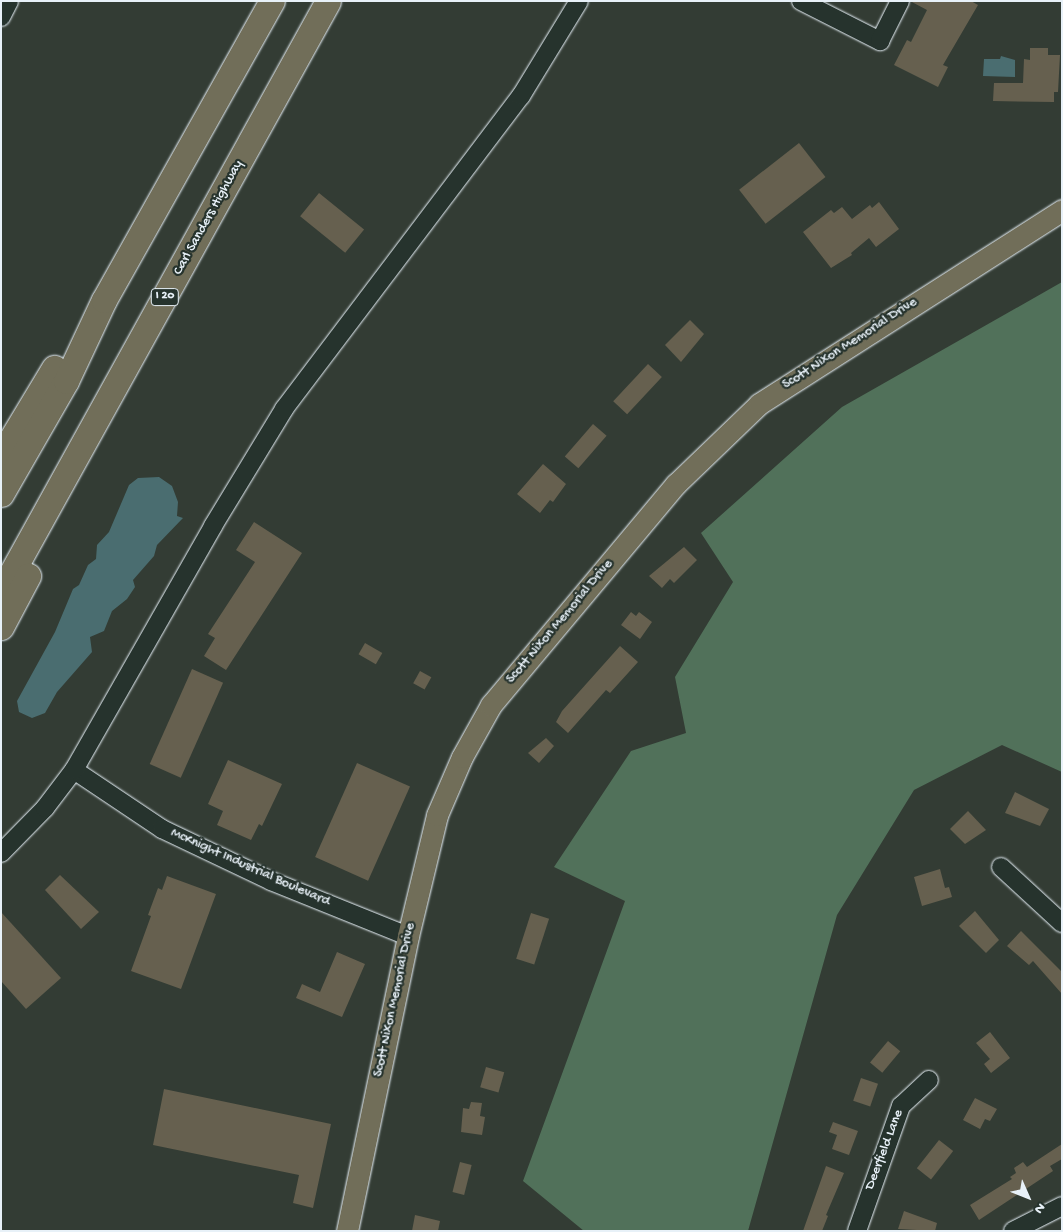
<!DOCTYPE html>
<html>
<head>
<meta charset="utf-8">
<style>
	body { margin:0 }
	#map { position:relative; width:1063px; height:1232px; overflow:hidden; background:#333c34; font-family:"Gochi Hand",sans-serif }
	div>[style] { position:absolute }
	.green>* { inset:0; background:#51715a }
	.water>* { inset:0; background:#4a6d70 }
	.building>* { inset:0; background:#66604f; transform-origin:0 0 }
	.roads { filter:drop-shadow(0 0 1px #e8f1f8) drop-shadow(0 0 1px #e8f1f8) }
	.minor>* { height:18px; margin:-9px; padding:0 9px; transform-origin:9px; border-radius:9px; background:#26332d }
	.major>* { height:21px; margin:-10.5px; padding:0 10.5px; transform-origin:10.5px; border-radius:10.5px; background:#716e59 }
	.highway>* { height:25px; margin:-12.5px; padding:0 12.5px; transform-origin:12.5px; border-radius:12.5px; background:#716e59 }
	span { translate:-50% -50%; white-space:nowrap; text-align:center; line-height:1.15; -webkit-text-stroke:4.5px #26332d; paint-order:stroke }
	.shield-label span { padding:1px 4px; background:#26332d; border:1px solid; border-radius:4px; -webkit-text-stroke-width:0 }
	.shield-label { font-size:12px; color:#e8f1f8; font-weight:700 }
	.street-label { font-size:14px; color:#e8f1f8 }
	.frame { position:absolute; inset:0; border:2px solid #e8f1f8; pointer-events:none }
	.north { position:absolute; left:1003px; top:1172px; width:50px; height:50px; -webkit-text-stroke:4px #26332d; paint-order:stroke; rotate:134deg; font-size:14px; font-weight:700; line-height:20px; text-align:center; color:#e8f1f8 }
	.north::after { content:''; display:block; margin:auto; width:18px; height:22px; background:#e8f1f8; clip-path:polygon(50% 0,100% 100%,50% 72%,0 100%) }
</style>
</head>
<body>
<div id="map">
	<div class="green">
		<div style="clip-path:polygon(1062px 282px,1062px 772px,1002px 745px,914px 790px,837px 915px,748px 1231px,584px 1231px,523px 1181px,625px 901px,554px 867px,631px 751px,686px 733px,675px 677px,733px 582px,701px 533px,842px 407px)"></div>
	</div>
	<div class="water">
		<div style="clip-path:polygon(1001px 56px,1015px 60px,1015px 77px,983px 76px,984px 59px,1000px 59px)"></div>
		<div style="clip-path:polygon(159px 477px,172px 486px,178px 502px,177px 516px,183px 518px,157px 545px,154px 556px,133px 580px,135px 587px,127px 599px,112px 611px,104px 631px,90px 637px,92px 652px,57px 692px,45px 713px,32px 718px,19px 712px,17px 701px,55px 632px,73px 589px,79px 585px,88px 565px,96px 559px,97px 545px,109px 532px,129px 485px,138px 478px)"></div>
	</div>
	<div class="building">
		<div style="clip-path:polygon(910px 1px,971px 1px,978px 5px,943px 65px,948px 67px,938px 87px,894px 65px,907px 40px,911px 42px,927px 10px)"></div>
		<div style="clip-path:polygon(1030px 48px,1048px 48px,1048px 55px,1060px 55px,1058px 92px,1054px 92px,1054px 102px,993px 101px,994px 83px,1023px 83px,1024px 59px,1030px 60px)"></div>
		<div style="left:799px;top:143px;width:43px;height:76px;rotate:52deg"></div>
		<div style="left:319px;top:193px;width:58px;height:30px;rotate:39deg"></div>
		<div style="clip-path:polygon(879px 202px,899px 229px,876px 247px,869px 238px,851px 253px,852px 255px,831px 268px,803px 232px,831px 210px,834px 213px,842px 207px,852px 219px,870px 205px,872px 208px)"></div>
		<div style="clip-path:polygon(690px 320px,704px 334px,681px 362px,665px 345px)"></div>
		<div style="left:648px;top:364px;width:19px;height:51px;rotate:43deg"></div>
		<div style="left:593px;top:424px;width:18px;height:43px;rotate:41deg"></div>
		<div style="clip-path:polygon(543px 464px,566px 484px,553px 502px,550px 500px,540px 513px,517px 494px)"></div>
		<div style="clip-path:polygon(254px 522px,302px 553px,226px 670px,204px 656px,215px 638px,208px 634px,255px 562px,236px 550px)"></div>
		<div style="clip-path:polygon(684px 547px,697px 560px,674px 583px,670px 579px,662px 588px,649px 576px)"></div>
		<div style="clip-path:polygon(631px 612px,636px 616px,639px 612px,652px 622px,640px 639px,621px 625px)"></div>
		<div style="left:365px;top:643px;width:20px;height:13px;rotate:30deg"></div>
		<div style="clip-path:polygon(620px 646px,638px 662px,610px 693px,606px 690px,568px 733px,556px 722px,562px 711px)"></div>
		<div style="left:192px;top:669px;width:34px;height:104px;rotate:24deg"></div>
		<div style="left:420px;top:671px;width:13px;height:14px;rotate:29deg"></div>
		<div style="clip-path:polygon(546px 738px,554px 746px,539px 763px,528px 753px)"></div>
		<div style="clip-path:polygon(228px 760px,282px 784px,262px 826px,259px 824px,251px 840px,217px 825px,223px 811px,208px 804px)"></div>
		<div style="left:357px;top:763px;width:58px;height:103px;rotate:24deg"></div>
		<div style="clip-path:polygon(1015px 792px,1049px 809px,1040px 826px,1005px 813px)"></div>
		<div style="clip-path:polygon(968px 811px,986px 830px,965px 844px,950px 829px)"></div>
		<div style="clip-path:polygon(940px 869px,945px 888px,949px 887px,952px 897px,922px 906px,914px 877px)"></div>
		<div style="clip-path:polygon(60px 875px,99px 912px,81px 929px,45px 890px)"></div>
		<div style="clip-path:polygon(167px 876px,216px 894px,181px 989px,131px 971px,151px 916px,148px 915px,158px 888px,162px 890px)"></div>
		<div style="clip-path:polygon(975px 911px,999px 940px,986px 953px,959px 926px)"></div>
		<div style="clip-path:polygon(1px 912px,61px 978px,26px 1009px,1px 981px)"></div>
		<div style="left:531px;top:913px;width:19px;height:48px;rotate:18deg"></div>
		<div style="clip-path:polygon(1021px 931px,1062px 972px,1062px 994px,1033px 961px,1029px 965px,1007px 946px)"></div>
		<div style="clip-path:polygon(337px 952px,365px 964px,342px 1017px,296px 998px,302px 984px,320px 992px)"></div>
		<div style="clip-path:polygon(990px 1032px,1010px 1058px,991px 1073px,984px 1064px,990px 1059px,976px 1043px)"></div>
		<div style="left:888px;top:1041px;width:16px;height:28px;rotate:40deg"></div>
		<div style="left:486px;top:1067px;width:19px;height:21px;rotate:16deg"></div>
		<div style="left:861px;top:1078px;width:18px;height:24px;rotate:19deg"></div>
		<div style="clip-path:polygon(164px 1089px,331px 1124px,313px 1208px,293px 1203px,299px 1175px,153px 1145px)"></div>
		<div style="clip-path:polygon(975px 1098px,997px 1109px,990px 1121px,985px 1119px,980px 1129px,963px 1120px)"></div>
		<div style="clip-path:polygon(471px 1102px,482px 1103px,480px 1116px,485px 1117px,482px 1135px,461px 1132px,463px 1108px,469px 1109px)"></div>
		<div style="clip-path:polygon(833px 1122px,858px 1131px,849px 1155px,832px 1149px,837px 1135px,829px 1132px)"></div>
		<div style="left:939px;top:1140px;width:18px;height:36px;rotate:38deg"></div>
		<div style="clip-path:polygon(1062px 1144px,1062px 1159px,1050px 1166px,1053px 1171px,979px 1220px,970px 1205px,1012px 1179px,1010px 1177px,1016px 1173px,1014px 1168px,1023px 1162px,1027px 1167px)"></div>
		<div style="left:460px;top:1162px;width:12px;height:31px;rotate:14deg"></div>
		<div style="clip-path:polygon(826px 1166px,844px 1173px,826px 1215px,828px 1216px,822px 1231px,803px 1231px)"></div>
		<div style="clip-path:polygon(904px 1211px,937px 1223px,935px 1231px,898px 1229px)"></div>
		<div style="clip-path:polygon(415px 1215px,440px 1221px,438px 1231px,412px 1231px)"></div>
	</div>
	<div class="roads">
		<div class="minor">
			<div style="left:801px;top:1px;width:89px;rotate:26.9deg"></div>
			<div style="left:880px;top:41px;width:45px;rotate:-63.4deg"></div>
			<div style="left:1px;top:17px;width:18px;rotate:-63deg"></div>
			<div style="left:74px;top:770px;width:106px;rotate:33.8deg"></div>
			<div style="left:162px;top:829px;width:121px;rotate:25.5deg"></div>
			<div style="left:271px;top:881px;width:148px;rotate:21.9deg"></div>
			<div style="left:1px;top:853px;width:63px;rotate:-45.6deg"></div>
			<div style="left:45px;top:808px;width:48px;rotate:-52.7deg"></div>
			<div style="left:74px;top:770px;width:281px;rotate:-60.3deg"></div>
			<div style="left:213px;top:526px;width:137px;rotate:-58.7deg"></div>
			<div style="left:284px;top:409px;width:393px;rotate:-52.9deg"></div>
			<div style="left:521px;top:96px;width:111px;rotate:-58.6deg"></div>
			<div style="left:1001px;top:867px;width:83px;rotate:42.6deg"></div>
			<div style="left:857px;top:1231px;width:133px;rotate:-70.6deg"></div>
			<div style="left:901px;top:1106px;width:38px;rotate:-43deg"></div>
			<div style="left:1013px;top:1231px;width:55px;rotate:-27deg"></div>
		</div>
		<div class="major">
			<div style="left:347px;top:1231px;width:301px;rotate:-78.3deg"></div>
			<div style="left:408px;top:936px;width:124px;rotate:-76.5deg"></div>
			<div style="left:437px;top:815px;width:63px;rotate:-66.7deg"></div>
			<div style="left:462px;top:757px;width:60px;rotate:-60.9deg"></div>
			<div style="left:491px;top:705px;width:288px;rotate:-50.1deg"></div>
			<div style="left:676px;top:484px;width:115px;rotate:-43.9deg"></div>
			<div style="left:759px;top:404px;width:360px;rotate:-32.6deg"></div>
		</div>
		<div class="highway">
			<div style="left:1px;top:456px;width:103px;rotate:-58.9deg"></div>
			<div style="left:1px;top:494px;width:130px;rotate:-60.1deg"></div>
			<div style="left:66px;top:381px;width:89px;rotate:-64.9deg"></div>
			<div style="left:104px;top:300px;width:343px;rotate:-60.7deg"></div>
			<div style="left:1px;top:592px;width:675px;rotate:-61.04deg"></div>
			<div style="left:1px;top:627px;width:58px;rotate:-62.1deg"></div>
		</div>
	</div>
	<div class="shield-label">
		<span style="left:165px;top:297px">I 20</span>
	</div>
	<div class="street-label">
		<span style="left:209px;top:218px;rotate:-61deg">Carl Sanders Highway</span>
		<span style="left:850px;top:344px;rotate:-33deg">Scott Nixon Memorial Drive</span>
		<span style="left:560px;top:622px;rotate:-50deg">Scott Nixon Memorial Drive</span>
		<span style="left:250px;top:868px;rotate:24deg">McKnight Industrial Boulevard</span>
		<span style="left:395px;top:1000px;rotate:-78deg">Scott Nixon Memorial Drive</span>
		<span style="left:885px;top:1150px;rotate:-69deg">Deerfield Lane</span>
	</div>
	<div class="frame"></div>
	<div class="north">N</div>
</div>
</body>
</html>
